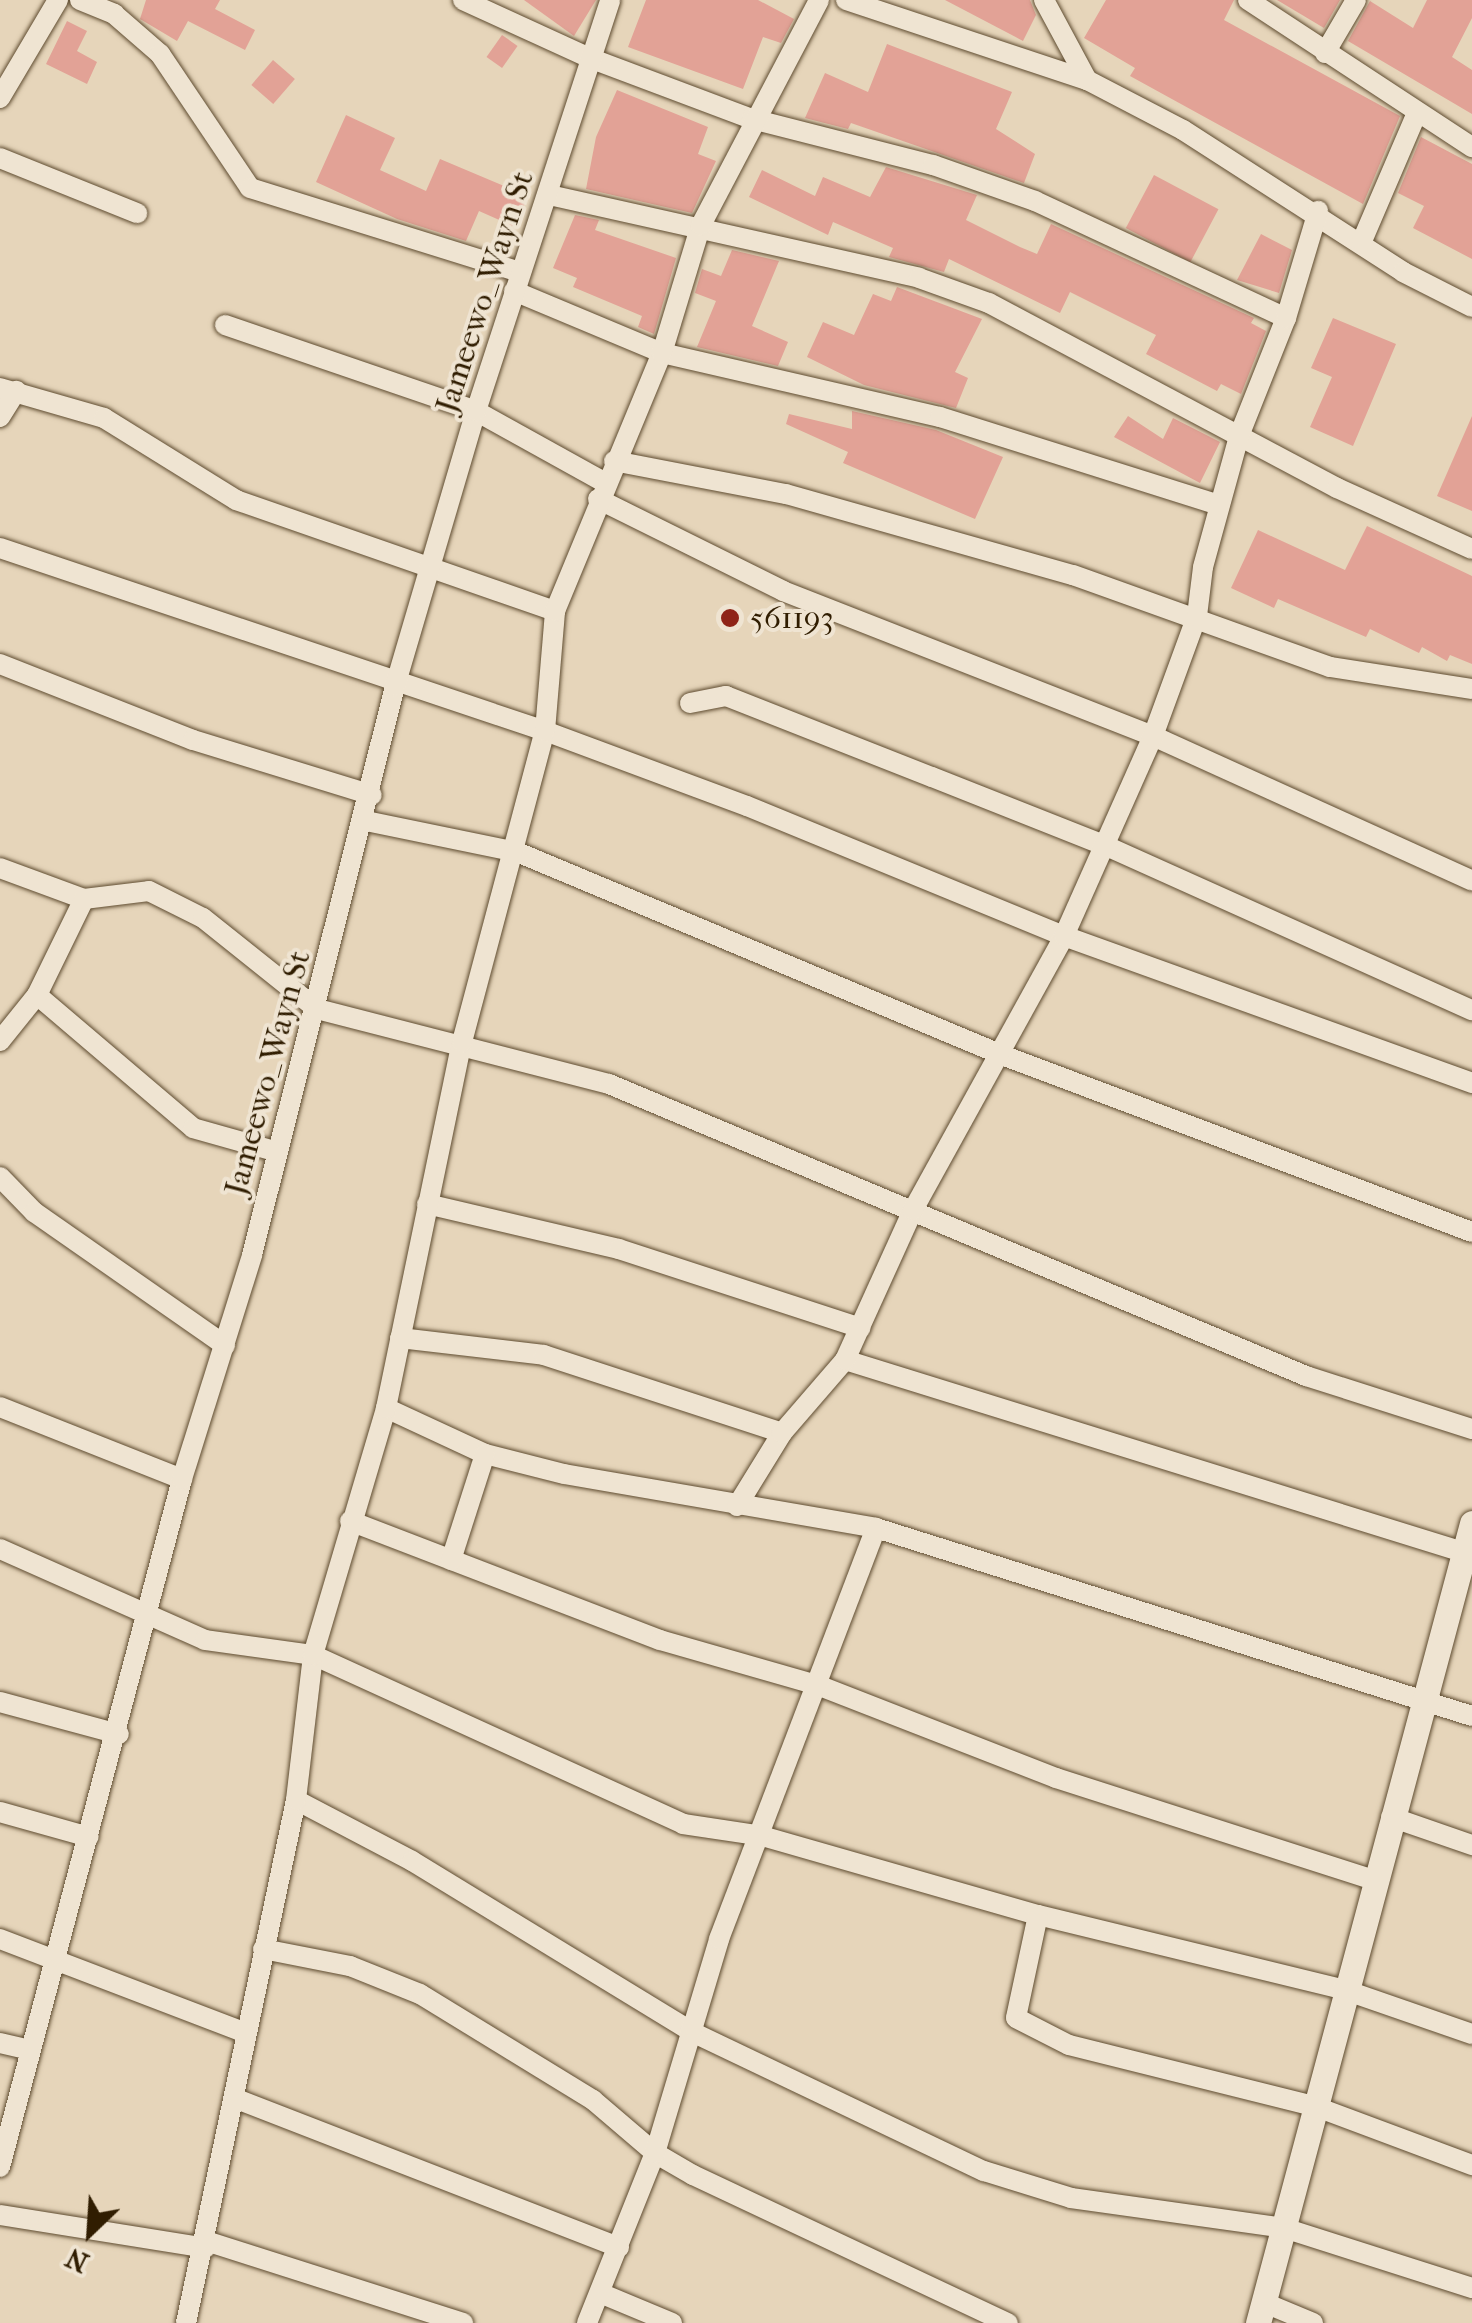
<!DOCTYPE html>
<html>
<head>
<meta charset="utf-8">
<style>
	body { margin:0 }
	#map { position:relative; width:1472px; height:2323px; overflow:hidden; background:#e6d5ba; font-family:"IM FELL French Canon",serif }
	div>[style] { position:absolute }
	.building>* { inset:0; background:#e2a296; transform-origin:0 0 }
	.roads { filter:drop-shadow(0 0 2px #5e4b2f) drop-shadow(0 0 2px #5e4b2f) }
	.minor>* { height:20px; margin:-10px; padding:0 10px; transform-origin:10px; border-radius:10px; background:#efe4d2 }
	.tertiary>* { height:25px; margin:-12.5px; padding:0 12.5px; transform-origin:12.5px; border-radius:12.5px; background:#efe4d2 }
	.dots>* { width:28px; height:28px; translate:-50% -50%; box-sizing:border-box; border:5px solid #efe4d2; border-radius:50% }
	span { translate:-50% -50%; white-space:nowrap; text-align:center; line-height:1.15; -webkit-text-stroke:8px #efe4d2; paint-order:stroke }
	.street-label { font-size:32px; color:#301d01 }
	.poi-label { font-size:32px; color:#301d01 }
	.left { translate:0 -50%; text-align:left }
	.north { position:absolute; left:40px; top:2183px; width:100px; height:100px; -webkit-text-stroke:8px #efe4d2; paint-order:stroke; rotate:205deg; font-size:28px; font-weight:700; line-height:40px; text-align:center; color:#301d01 }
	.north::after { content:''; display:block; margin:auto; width:35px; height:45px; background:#301d01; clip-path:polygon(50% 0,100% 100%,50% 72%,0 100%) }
</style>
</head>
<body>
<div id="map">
	<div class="building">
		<div style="clip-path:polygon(146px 0,220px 0,215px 9px,255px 30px,245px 50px,188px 21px,177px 41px,140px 19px)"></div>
		<div style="clip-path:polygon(524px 0,596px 0,574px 36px)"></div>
		<div style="clip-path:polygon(646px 0,758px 0,794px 19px,781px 43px,763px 37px,743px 89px,628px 47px)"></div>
		<div style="clip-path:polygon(945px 0,1030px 0,1036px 15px,1023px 41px)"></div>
		<div style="clip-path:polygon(1106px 0,1234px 0,1224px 20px,1400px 116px,1363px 204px,1130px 76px,1135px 68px,1084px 38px)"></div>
		<div style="clip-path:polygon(1277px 0,1340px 0,1324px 28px)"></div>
		<div style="clip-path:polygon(1427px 0,1472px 0,1472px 18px,1452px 57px,1472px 70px,1472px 114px,1348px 41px,1370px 1px,1413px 28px)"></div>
		<div style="clip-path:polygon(67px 21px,87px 31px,77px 51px,97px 62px,87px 84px,46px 64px)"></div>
		<div style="left:502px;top:35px;width:19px;height:27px;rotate:35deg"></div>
		<div style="clip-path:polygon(887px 44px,1012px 92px,996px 129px,1035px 154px,1024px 183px,851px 123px,848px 129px,805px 118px,825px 73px,868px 92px)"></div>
		<div style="left:273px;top:60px;width:29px;height:33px;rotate:41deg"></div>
		<div style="clip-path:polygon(617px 90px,708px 127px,698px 154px,716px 161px,692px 213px,586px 189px,596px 137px)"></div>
		<div style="clip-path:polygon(346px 115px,395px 138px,380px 170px,426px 191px,440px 159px,528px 196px,515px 227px,479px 211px,466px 241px,397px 219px,316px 182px)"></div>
		<div style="clip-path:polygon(1421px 137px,1472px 164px,1472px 259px,1413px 228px,1424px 206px,1398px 193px)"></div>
		<div style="clip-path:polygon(886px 167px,977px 195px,966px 220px,1020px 247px,1037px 254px,1051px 224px,1254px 318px,1251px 323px,1266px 331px,1241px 394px,1221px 384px,1217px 391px,1146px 354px,1156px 335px,1070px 292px,1060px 313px,949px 259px,944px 272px,889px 257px,893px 248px,833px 222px,828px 235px,749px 197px,762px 170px,815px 196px,823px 177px,870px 197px)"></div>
		<div style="left:1154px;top:175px;width:73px;height:60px;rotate:28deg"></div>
		<div style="clip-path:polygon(575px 215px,599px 220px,595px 230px,676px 258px,654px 334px,638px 327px,642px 316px,573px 287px,577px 278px,553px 268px)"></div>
		<div style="clip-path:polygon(1261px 234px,1292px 250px,1279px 293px,1237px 280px)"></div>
		<div style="clip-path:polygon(732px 250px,779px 261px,752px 326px,788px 342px,778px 366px,697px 347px,716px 301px,695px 293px,702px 269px,721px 276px)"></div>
		<div style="clip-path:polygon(897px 287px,982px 319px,955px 372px,968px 378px,956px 408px,864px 385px,807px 357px,823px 322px,854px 335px,873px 294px,891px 301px)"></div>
		<div style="clip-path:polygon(1333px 318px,1396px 344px,1353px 446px,1310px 427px,1332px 377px,1311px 368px)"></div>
		<div style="clip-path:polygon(852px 411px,936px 430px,1003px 457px,975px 519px,843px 463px,848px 452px,786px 424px,789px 414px,852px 429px)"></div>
		<div style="clip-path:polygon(1128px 416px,1163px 439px,1173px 418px,1220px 442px,1200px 483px,1114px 437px)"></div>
		<div style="clip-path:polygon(1472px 416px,1472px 511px,1437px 496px)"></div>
		<div style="clip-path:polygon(1367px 526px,1472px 576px,1472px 664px,1450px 655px,1447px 661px,1422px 647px,1419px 653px,1370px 629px,1366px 637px,1278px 599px,1274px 608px,1231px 588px,1258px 530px,1345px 570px)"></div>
	</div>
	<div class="roads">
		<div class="minor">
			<div style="left:80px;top:0;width:37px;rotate:22deg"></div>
			<div style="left:114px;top:14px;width:61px;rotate:41deg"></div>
			<div style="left:160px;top:54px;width:161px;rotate:56.1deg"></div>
			<div style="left:250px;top:188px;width:283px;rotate:17.3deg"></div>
			<div style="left:463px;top:0;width:142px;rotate:24.6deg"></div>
			<div style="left:592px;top:59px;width:171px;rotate:20.6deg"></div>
			<div style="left:752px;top:119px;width:187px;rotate:14.3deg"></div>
			<div style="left:933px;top:165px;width:108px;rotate:19.4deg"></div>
			<div style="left:1035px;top:201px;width:277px;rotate:25deg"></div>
			<div style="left:846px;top:0;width:254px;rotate:18.4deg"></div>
			<div style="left:1087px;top:80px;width:108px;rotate:27.5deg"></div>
			<div style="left:1183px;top:130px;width:262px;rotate:32.8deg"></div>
			<div style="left:1403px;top:272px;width:77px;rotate:26.9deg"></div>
			<div style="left:1044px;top:0;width:91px;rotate:61.7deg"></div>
			<div style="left:1248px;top:0;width:268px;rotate:33.3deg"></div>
			<div style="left:1325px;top:53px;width:61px;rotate:-59.7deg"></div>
			<div style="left:0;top:98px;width:114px;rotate:-59.4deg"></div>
			<div style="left:0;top:158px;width:148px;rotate:21.9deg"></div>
			<div style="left:549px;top:195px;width:379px;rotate:12.6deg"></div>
			<div style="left:919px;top:278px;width:74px;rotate:19.7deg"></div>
			<div style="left:989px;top:303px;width:394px;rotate:28deg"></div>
			<div style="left:1337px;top:488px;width:148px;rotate:24.3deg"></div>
			<div style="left:1362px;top:241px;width:137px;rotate:-66.8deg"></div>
			<div style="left:514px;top:291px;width:160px;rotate:22.7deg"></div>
			<div style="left:662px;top:353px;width:285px;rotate:13deg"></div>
			<div style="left:940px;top:417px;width:293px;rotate:17.5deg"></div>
			<div style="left:225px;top:325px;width:265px;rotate:18.9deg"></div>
			<div style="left:476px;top:411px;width:146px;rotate:29deg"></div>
			<div style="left:0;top:388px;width:108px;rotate:16.1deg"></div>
			<div style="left:104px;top:418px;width:155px;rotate:31.8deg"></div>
			<div style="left:236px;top:500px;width:338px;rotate:19.2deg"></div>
			<div style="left:0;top:417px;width:31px;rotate:-58deg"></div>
			<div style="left:614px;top:461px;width:175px;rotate:10.9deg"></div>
			<div style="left:786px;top:494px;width:298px;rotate:15.8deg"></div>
			<div style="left:1073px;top:575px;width:273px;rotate:19.7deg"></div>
			<div style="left:1330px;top:667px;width:144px;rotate:8.8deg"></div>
			<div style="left:598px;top:499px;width:207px;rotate:26.4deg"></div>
			<div style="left:783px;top:591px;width:397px;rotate:21.4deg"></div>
			<div style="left:1153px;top:736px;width:350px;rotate:24.4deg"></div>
			<div style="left:0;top:548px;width:575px;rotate:18.56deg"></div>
			<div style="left:545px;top:731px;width:215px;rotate:20.4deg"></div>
			<div style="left:747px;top:806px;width:343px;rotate:22.3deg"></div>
			<div style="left:1064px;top:936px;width:434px;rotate:19.8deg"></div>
			<div style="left:0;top:664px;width:207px;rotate:21.5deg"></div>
			<div style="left:193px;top:740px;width:187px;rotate:17.1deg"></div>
			<div style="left:690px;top:703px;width:37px;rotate:-11deg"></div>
			<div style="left:726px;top:696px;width:221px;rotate:21.5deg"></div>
			<div style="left:932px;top:777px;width:185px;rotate:21.6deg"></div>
			<div style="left:1104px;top:845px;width:403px;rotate:24.2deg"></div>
			<div style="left:366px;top:821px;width:154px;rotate:11.6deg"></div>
			<div style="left:517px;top:852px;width:526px;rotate:22.71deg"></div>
			<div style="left:1002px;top:1055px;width:502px;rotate:20.64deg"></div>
			<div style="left:0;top:868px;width:90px;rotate:20.3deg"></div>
			<div style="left:37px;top:995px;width:205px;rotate:40.4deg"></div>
			<div style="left:193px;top:1128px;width:88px;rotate:15.8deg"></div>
			<div style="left:0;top:1041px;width:59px;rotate:-51.2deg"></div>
			<div style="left:37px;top:995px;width:107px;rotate:-63.9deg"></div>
			<div style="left:84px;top:899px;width:65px;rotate:-7deg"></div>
			<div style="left:149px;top:891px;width:60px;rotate:26.6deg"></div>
			<div style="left:203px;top:918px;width:146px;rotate:38.6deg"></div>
			<div style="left:317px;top:1009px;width:301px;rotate:14.4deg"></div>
			<div style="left:609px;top:1084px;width:756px;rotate:22.73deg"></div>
			<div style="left:1306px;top:1376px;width:174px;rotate:17.7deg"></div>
			<div style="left:0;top:1177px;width:49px;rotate:45.8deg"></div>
			<div style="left:34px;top:1212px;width:233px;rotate:34.9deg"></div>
			<div style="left:427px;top:1204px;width:197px;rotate:13.2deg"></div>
			<div style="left:619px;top:1249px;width:254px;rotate:18.1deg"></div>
			<div style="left:400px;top:1338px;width:145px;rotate:6.7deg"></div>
			<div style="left:544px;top:1355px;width:250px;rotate:18.1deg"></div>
			<div style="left:845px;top:1360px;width:650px;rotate:17.26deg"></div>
			<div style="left:0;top:1407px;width:196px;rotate:21.6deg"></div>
			<div style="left:386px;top:1408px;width:109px;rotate:24.9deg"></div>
			<div style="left:485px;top:1454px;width:81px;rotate:14.2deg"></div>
			<div style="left:564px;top:1474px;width:317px;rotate:9.8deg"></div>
			<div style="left:876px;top:1528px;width:625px;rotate:17.51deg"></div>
			<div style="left:737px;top:1506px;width:86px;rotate:-58.3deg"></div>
			<div style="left:782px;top:1433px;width:96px;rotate:-49.2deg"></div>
			<div style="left:845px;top:1360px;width:165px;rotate:-65.6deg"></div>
			<div style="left:913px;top:1210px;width:313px;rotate:-61.1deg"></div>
			<div style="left:1064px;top:936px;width:219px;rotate:-66deg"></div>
			<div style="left:1153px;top:736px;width:128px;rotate:-69.9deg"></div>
			<div style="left:1197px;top:616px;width:49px;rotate:-83deg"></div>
			<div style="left:1203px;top:567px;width:136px;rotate:-74.6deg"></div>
			<div style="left:1239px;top:436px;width:127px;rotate:-68.3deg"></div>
			<div style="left:1286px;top:318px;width:112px;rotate:-73.3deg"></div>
			<div style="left:350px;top:1521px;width:332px;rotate:21deg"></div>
			<div style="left:660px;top:1640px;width:166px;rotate:16deg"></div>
			<div style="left:820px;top:1686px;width:253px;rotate:21.3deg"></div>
			<div style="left:1056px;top:1778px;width:333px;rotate:17.8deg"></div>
			<div style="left:0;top:1549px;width:224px;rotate:23.9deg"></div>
			<div style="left:205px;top:1640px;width:109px;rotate:7.9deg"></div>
			<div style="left:313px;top:1655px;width:407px;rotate:24.5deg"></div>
			<div style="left:683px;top:1824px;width:80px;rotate:8.6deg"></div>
			<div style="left:762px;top:1836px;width:287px;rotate:16deg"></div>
			<div style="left:1038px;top:1915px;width:313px;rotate:13.7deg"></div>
			<div style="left:1342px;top:1989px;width:138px;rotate:19.1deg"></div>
			<div style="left:451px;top:1560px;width:111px;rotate:-72.2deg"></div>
			<div style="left:0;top:1702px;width:123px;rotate:15.1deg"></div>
			<div style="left:296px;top:1800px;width:131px;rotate:27.7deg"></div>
			<div style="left:412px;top:1861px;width:326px;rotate:31.4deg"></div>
			<div style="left:690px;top:2031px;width:326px;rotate:25.5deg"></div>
			<div style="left:984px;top:2171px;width:91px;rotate:17.2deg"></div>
			<div style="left:1071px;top:2198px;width:215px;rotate:8deg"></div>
			<div style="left:1284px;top:2228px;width:197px;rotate:17.7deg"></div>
			<div style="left:0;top:1812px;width:92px;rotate:15.7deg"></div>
			<div style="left:1391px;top:1817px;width:86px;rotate:19.1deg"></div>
			<div style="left:1038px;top:1915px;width:105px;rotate:102.1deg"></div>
			<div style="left:1016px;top:2018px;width:59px;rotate:27deg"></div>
			<div style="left:1069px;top:2045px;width:252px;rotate:14deg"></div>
			<div style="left:1314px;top:2106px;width:169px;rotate:20.5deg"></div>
			<div style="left:0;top:1939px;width:263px;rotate:20.9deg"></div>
			<div style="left:263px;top:1949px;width:89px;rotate:11.1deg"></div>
			<div style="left:350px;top:1966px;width:75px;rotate:21.8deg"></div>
			<div style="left:420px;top:1994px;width:203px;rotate:31.5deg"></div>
			<div style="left:593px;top:2100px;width:82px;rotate:40.5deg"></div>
			<div style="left:655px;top:2153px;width:44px;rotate:30.1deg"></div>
			<div style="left:693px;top:2175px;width:348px;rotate:25.2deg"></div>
			<div style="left:0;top:2043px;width:31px;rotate:13deg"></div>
			<div style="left:234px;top:2098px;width:413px;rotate:21.2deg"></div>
			<div style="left:0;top:2167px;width:712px;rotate:-75.18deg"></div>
			<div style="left:182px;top:1479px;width:235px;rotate:-72.6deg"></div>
			<div style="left:252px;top:1255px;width:587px;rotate:-75.89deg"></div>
			<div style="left:395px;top:686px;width:287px;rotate:-73.6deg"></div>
			<div style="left:476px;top:411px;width:432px;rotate:-71.9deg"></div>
			<div style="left:0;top:2215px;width:208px;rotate:9.1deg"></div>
			<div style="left:206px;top:2241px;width:270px;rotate:17.7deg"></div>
			<div style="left:600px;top:2293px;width:78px;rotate:22.6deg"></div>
			<div style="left:1265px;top:2303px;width:52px;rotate:22.6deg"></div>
			<div style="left:186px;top:2323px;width:534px;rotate:-78.12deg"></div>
			<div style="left:296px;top:1800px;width:146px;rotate:-83.3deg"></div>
			<div style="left:313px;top:1655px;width:258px;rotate:-73.5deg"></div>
			<div style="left:386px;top:1408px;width:374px;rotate:-78.3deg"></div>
			<div style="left:462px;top:1042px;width:322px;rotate:-75.1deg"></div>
			<div style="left:545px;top:731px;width:120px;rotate:-85.2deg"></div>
			<div style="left:555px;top:611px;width:279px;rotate:-67.5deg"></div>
			<div style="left:662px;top:353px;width:134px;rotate:-73.1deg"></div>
			<div style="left:701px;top:225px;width:254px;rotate:-62.3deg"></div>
			<div style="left:587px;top:2323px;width:183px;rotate:-68.2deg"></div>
			<div style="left:655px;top:2153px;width:223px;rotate:-73.3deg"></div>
			<div style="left:719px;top:1939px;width:440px;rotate:-69.1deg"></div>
		</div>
		<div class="tertiary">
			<div style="left:1258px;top:2323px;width:828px;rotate:-75.02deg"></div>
		</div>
	</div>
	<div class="dots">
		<div style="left:730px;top:618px;background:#8f2418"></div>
	</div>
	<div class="street-label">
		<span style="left:485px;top:292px;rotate:-72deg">Jameewo_Wayn St</span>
		<span style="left:268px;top:1073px;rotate:-75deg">Jameewo_Wayn St</span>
	</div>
	<div class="poi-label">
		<span class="left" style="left:750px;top:618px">561193</span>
	</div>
	<div class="north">N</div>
</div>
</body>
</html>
